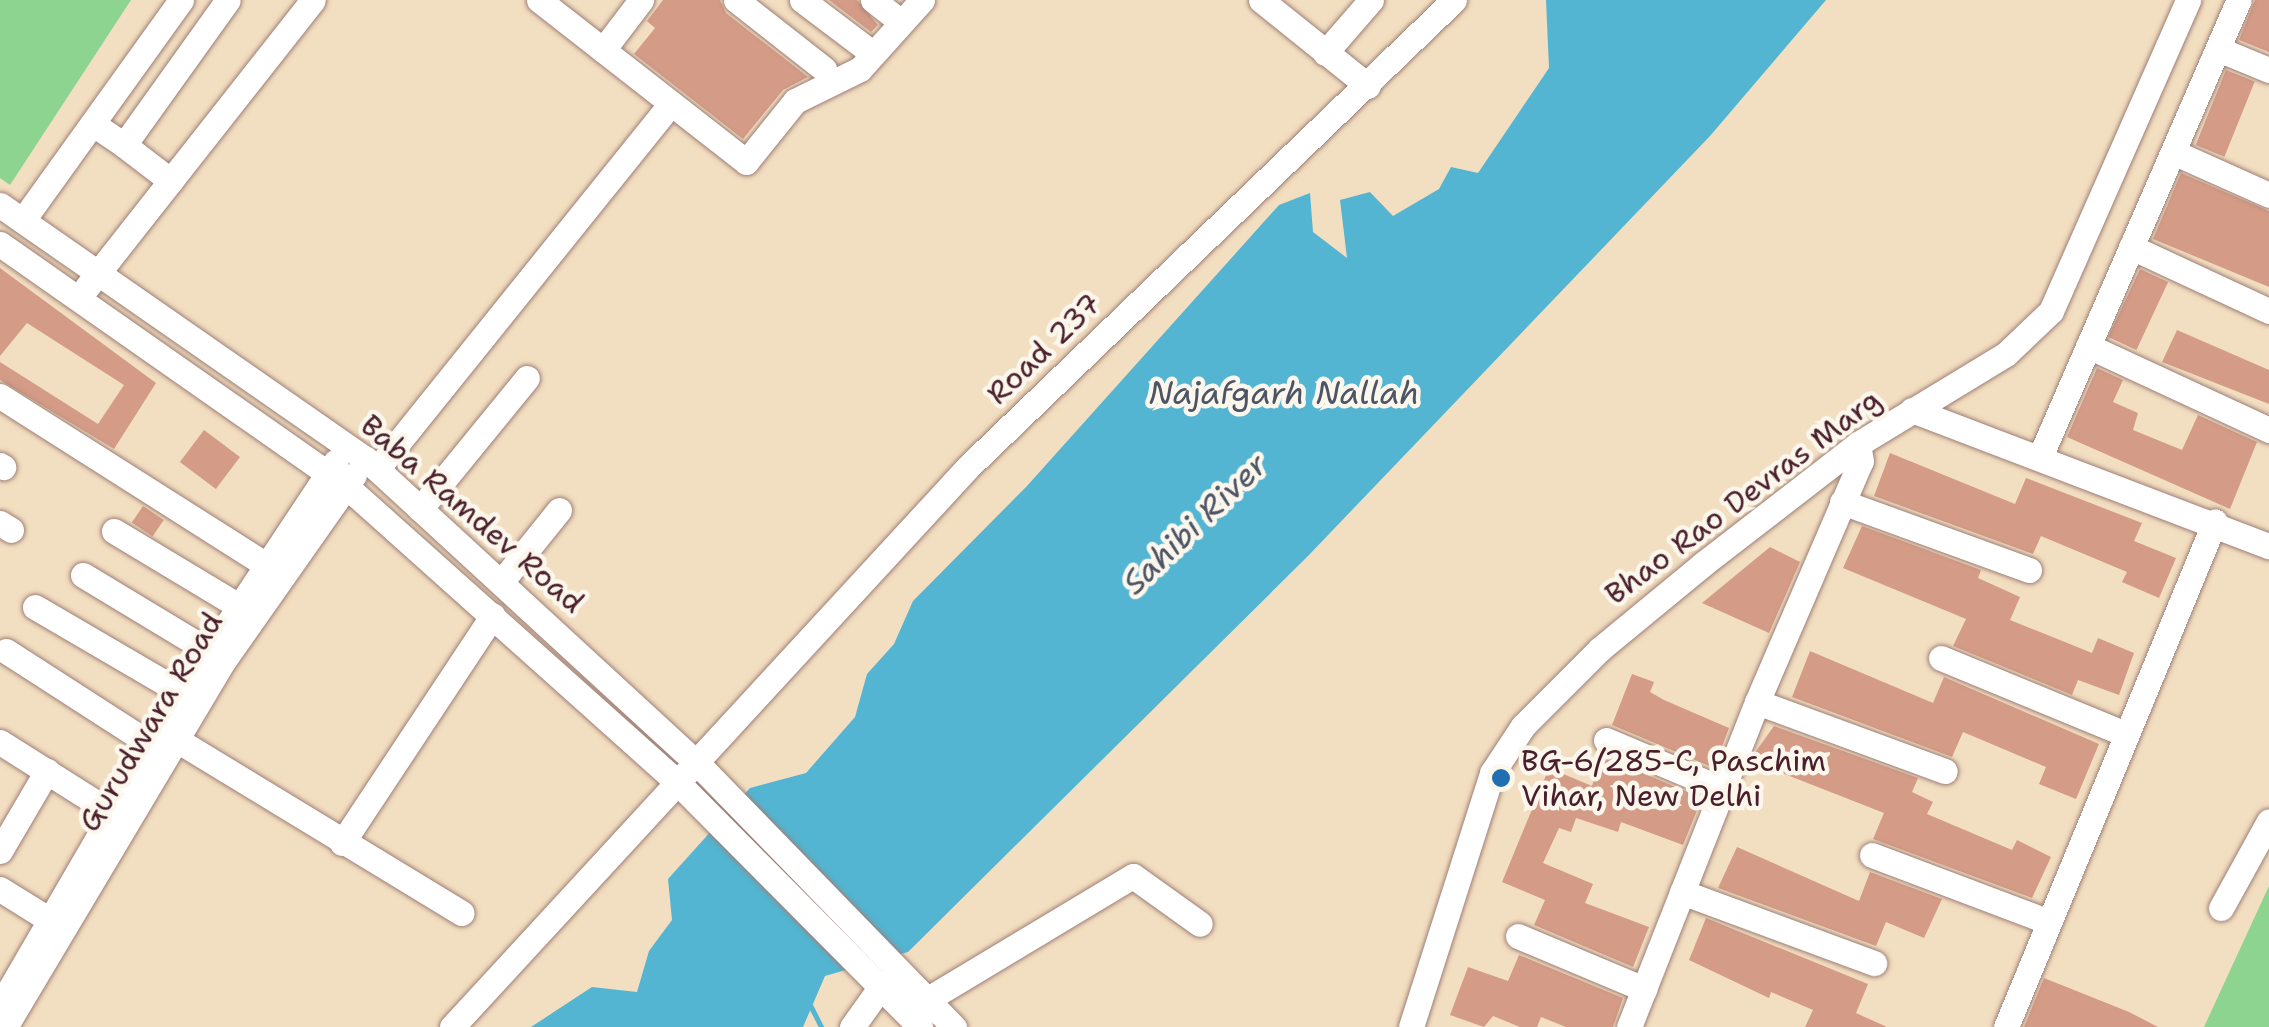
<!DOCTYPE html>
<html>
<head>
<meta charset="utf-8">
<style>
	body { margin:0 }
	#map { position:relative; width:2269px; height:1027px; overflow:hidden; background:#f2dec0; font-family:"Shantell Sans",sans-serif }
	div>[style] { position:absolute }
	.green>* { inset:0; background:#8cd490 }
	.water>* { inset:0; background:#53b5d1 }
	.stream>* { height:5px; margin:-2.5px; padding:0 2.5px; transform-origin:2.5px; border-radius:2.5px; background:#53b5d1 }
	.building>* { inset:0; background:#d49c87; transform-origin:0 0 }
	.roads { filter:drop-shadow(0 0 2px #9e7e76) drop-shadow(0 0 2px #9e7e76) }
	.minor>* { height:25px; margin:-12.5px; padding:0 12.5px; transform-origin:12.5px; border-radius:12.5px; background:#fff }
	.dots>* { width:28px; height:28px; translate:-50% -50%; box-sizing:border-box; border:5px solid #fbf7ec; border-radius:50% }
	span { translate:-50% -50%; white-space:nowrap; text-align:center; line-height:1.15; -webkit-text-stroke:9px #fbf7ec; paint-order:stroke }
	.street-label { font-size:30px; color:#4a1f2b }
	.poi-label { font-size:30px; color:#4a1f2b }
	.left { translate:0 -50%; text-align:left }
	.water-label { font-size:32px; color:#4d5465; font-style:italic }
</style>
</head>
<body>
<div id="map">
	<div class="green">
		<div style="clip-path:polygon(0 0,131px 0,10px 185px,0 178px)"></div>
		<div style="clip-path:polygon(2269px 886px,2269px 1027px,2204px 1027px)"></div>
	</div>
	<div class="water">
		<div style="clip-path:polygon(1546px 0,1826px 0,1710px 136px,1308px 556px,908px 952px,825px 976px,803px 1027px,531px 1027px,592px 987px,637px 992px,649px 951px,672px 920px,668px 879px,750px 788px,806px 773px,855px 717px,867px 674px,894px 644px,913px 601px,1027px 486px,1279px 205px,1310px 193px,1313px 232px,1347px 258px,1340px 200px,1370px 192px,1393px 216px,1439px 189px,1451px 167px,1478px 173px,1549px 68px)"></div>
	</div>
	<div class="stream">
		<div style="left:809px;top:1003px;width:27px;rotate:63deg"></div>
	</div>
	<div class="building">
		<div style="clip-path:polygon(663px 0,720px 0,726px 13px,808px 77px,783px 90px,743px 139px,634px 54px,655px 28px,647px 21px)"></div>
		<div style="clip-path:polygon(829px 0,857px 0,878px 25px,871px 32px)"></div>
		<div style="clip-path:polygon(2255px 0,2269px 0,2269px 52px,2239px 40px)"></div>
		<div style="left:2226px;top:70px;width:31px;height:81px;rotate:22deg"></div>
		<div style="clip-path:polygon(2181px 173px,2269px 211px,2269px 287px,2153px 239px)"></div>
		<div style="clip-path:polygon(0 268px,156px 383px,114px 449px,0 380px,0 362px,98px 424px,124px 385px,27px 323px,0 356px)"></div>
		<div style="left:2140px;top:269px;width:31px;height:75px;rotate:25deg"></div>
		<div style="clip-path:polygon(2177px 330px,2269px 370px,2269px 404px,2162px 362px)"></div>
		<div style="clip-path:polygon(2097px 368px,2123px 380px,2113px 402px,2138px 413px,2133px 430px,2182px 450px,2198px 415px,2257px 442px,2230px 509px,2067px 437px)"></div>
		<div style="left:204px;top:430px;width:45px;height:40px;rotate:37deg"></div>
		<div style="clip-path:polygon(1890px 453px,2015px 504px,2026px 478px,2142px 523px,2134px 541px,2176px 558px,2159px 598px,2122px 582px,2127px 572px,2041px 536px,2033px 554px,1874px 496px)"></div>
		<div style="left:143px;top:506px;width:25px;height:20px;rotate:34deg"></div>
		<div style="clip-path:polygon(1862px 526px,1981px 570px,1978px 578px,2020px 597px,2010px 620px,2092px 653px,2098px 638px,2134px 653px,2119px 695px,2078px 680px,2072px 695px,1953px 646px,1966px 619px,1843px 568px)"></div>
		<div style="clip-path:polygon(1770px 547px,1800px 562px,1769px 633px,1702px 603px)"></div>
		<div style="clip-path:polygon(1810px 651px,1933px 703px,1944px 677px,2099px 744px,2076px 799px,2039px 784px,2046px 767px,1963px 732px,1952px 757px,1792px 697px)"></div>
		<div style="clip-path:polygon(1632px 674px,1654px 682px,1650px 692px,1664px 700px,1729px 728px,1714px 768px,1612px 725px)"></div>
		<div style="clip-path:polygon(1774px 726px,1918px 778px,1912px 792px,1933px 802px,1927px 814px,2012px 850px,2017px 840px,2051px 857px,2032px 898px,1873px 839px,1884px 813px,1782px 773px,1754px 754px)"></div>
		<div style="clip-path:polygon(1602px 756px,1702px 798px,1683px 845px,1621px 822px,1618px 832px,1576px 818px,1571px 832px,1559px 828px,1543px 863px,1593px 884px,1585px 903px,1649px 927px,1633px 967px,1534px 925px,1545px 900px,1502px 882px,1549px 768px,1592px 786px)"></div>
		<div style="clip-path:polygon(1737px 847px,1859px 901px,1870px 872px,1942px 899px,1924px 938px,1886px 922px,1876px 946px,1718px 888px)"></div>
		<div style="clip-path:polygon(1706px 918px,1868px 984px,1856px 1013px,1887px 1027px,1805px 1027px,1813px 1010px,1771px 992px,1769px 998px,1689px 960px)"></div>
		<div style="clip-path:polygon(1519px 955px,1623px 998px,1613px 1027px,1566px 1027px,1541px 1017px,1537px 1027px,1520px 1027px,1493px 1016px,1484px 1027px,1450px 1015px,1468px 967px,1508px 981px)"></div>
		<div style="clip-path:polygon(2044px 978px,2129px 1012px,2158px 1027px,2024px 1027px)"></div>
	</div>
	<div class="roads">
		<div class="minor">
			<div style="left:539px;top:0;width:263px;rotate:38deg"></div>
			<div style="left:746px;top:162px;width:78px;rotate:-51.2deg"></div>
			<div style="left:795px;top:101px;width:72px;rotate:-26.2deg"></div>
			<div style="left:860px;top:69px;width:93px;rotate:-48.1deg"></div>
			<div style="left:736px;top:0;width:112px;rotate:38.1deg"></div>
			<div style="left:802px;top:0;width:83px;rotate:37.1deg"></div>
			<div style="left:873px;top:0;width:29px;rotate:38deg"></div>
			<div style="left:1261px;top:0;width:137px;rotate:38.8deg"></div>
			<div style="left:2218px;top:49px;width:55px;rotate:22.4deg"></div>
			<div style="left:603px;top:50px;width:63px;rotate:-52.8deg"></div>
			<div style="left:1325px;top:53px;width:70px;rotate:-49deg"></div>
			<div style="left:93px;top:124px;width:37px;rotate:34deg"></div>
			<div style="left:124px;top:145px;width:178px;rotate:-54.4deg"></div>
			<div style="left:124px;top:145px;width:59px;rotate:37.5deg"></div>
			<div style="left:2173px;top:152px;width:105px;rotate:24.1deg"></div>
			<div style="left:0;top:205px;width:446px;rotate:34.8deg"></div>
			<div style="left:366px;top:459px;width:452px;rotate:42.6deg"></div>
			<div style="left:699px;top:765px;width:366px;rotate:45.8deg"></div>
			<div style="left:23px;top:220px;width:271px;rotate:-54.3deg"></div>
			<div style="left:0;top:244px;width:422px;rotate:35deg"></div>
			<div style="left:346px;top:486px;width:448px;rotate:41.8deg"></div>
			<div style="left:680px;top:785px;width:341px;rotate:45.2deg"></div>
			<div style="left:2131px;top:247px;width:152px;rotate:24.9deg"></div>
			<div style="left:87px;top:287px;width:365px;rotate:-51.8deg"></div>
			<div style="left:2088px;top:346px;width:200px;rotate:24.9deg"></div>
			<div style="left:0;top:396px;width:314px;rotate:32.4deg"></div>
			<div style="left:1912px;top:410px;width:382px;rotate:20.9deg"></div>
			<div style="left:2040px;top:457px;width:498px;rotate:-66.5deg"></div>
			<div style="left:0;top:465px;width:4px;rotate:34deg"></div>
			<div style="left:377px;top:469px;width:469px;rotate:-51.2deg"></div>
			<div style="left:1842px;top:502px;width:199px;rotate:20deg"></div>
			<div style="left:420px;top:509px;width:169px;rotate:-50.8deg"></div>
			<div style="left:0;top:523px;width:13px;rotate:32deg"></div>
			<div style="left:114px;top:531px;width:144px;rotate:31deg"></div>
			<div style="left:83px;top:575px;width:147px;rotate:31.1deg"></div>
			<div style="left:502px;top:581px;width:91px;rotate:-51.2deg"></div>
			<div style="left:35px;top:607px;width:170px;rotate:30.3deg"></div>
			<div style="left:6px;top:651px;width:174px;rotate:32.8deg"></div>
			<div style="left:1941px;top:658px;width:199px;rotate:22.4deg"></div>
			<div style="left:1757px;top:702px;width:200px;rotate:20.2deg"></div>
			<div style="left:177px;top:740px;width:333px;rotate:31.3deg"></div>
			<div style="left:1606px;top:740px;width:126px;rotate:22.9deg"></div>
			<div style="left:0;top:742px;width:148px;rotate:32.3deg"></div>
			<div style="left:342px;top:843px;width:273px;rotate:-56.5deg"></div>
			<div style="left:0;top:851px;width:93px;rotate:-59.6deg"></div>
			<div style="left:1872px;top:855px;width:189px;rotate:20.7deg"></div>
			<div style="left:0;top:889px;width:57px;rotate:32deg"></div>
			<div style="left:1682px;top:892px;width:205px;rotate:20.3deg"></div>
			<div style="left:2221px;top:908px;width:99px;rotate:-61.1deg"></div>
			<div style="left:1518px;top:936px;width:137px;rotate:22.8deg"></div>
			<div style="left:928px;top:999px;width:239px;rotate:-31deg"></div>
			<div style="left:1133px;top:876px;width:82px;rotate:35.6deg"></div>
			<div style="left:0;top:1006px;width:362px;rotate:-59.8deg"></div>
			<div style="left:182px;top:693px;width:278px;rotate:-56.4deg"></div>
			<div style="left:5px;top:1027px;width:427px;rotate:-59.2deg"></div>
			<div style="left:224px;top:660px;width:226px;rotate:-54.9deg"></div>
			<div style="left:452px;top:1027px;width:761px;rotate:-47.34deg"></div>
			<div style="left:968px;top:467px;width:674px;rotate:-43.86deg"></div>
			<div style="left:852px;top:1027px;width:52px;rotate:-54.5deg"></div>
			<div style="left:1411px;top:1027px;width:267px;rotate:-72.3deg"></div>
			<div style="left:1492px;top:773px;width:56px;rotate:-56.6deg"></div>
			<div style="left:1523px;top:726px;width:109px;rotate:-45deg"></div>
			<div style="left:1600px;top:649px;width:134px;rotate:-39.5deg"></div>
			<div style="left:1703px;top:564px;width:196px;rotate:-37.7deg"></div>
			<div style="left:1858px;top:444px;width:173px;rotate:-31.3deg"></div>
			<div style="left:2006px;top:354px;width:62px;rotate:-43.7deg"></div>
			<div style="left:2051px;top:311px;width:340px;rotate:-66.2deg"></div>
			<div style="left:1629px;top:1027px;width:349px;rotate:-68.5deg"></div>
			<div style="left:1757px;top:702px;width:262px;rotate:-66.7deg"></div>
			<div style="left:1861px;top:461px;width:17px;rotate:-100deg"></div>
			<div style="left:2006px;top:1027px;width:547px;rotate:-67.56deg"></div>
		</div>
	</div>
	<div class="dots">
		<div style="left:1501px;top:778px;background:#1f6fb2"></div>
	</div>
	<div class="street-label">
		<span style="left:1044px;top:349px;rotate:-44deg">Road 237</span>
		<span style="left:1743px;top:497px;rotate:-37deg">Bhao Rao Devras Marg</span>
		<span style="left:472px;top:514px;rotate:41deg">Baba Ramdev Road</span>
		<span style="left:151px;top:722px;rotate:-59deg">Gurudwara Road</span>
	</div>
	<div class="poi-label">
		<span class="left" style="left:1521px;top:778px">BG-6/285-C, Paschim<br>Vihar, New Delhi</span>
	</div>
	<div class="water-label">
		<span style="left:1284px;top:393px">Najafgarh Nallah</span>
		<span style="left:1195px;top:524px;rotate:-44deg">Sahibi River</span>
	</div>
</div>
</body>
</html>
